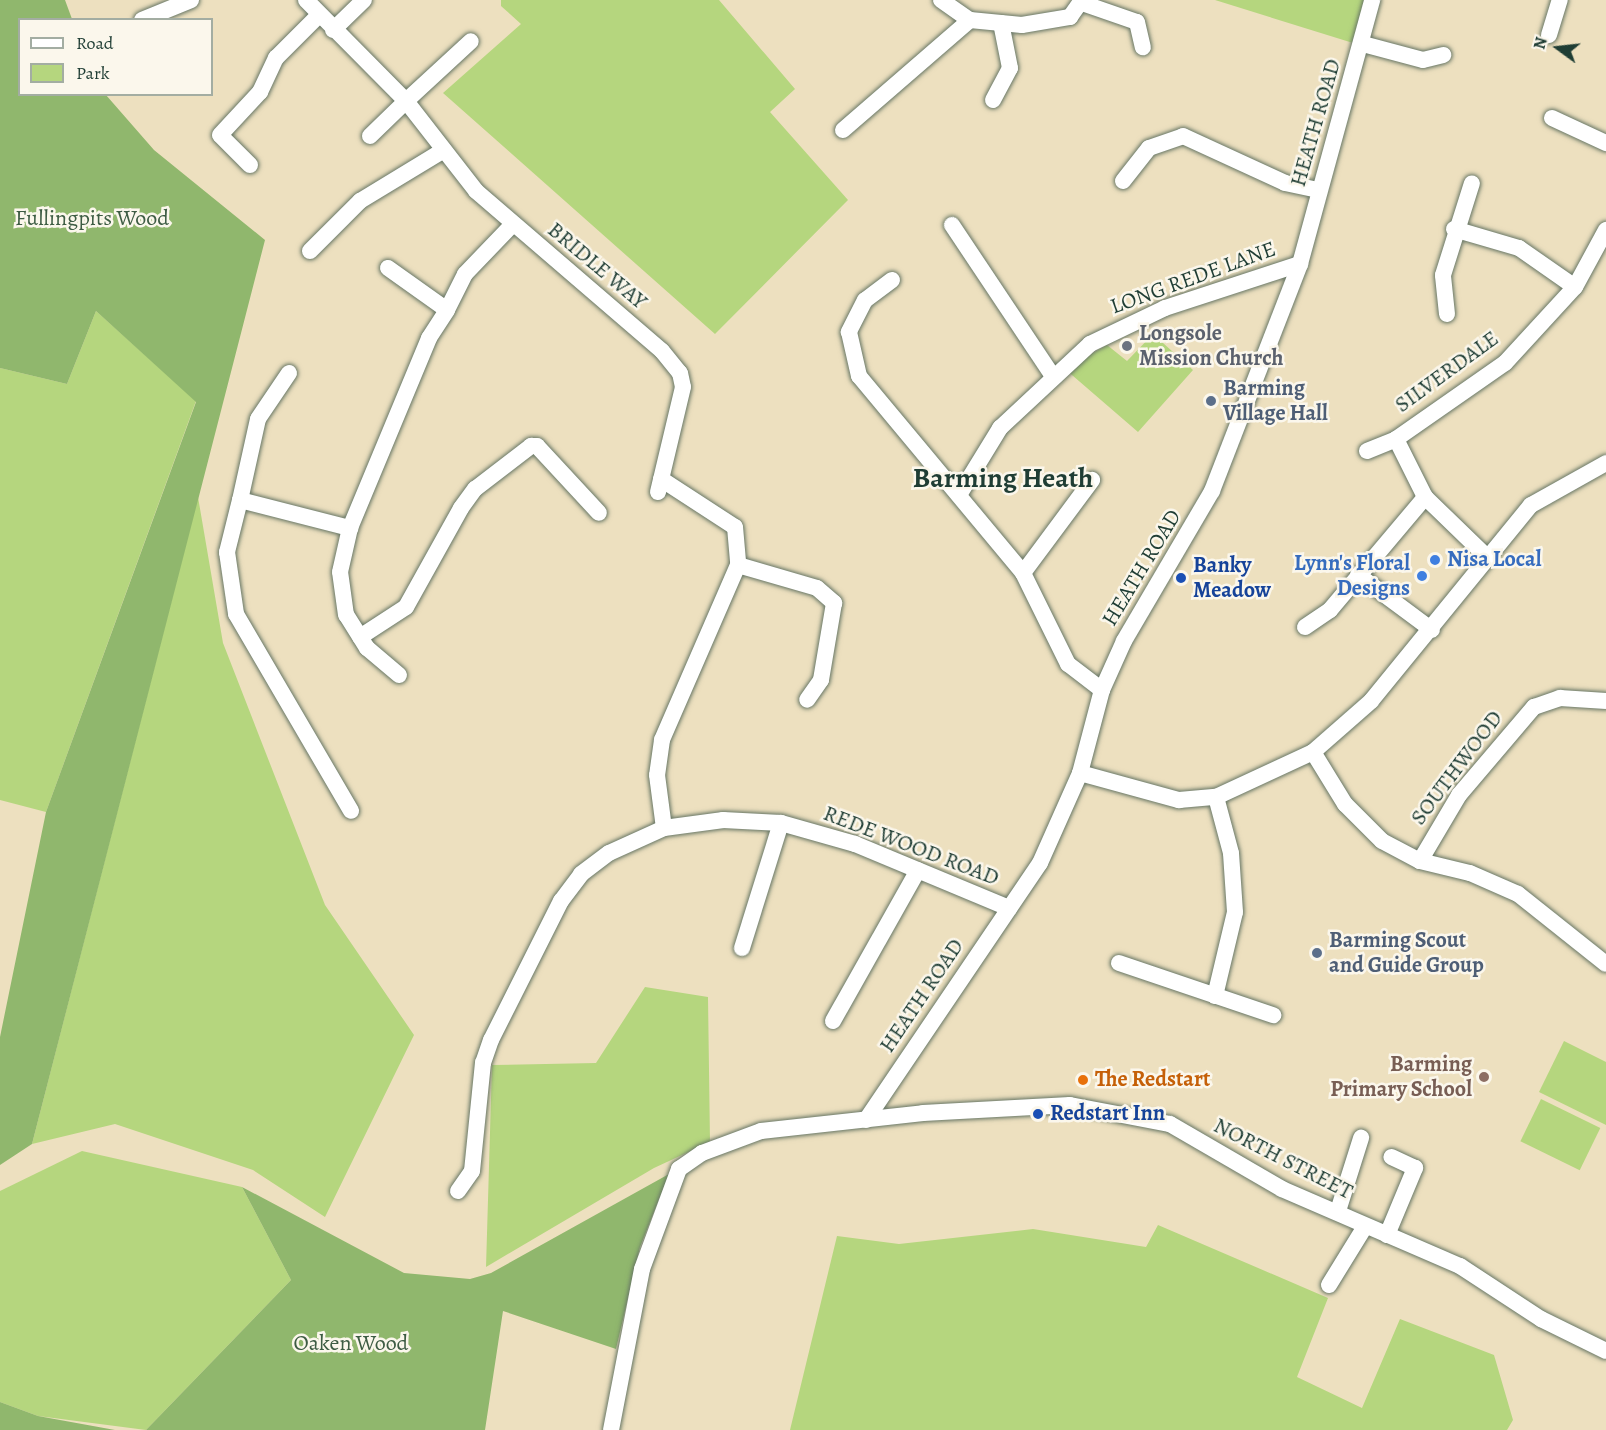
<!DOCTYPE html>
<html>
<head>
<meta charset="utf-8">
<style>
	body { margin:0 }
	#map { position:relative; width:1606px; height:1430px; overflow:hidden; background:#ede0bf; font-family:Alegreya,serif }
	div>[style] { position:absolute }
	.green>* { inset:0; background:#b5d67e; transform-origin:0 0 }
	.forest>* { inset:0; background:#90b76d }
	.roads { filter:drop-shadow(0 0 2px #677665) drop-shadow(0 0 2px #677665) }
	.minor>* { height:16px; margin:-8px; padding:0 8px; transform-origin:8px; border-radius:8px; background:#fff }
	.dots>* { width:16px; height:16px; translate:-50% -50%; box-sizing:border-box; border:3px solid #fbf7ec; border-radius:50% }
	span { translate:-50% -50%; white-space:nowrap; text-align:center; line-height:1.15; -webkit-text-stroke:5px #fbf7ec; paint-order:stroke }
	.street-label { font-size:22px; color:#1f3d34 }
	.park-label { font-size:22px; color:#3d5c43 }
	.worship-label { font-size:22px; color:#5b616d; font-weight:700 }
	.left { translate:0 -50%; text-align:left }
	.service-label { font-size:22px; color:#4e5e75; font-weight:700 }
	.shop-label { font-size:22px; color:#366cbe; font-weight:700 }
	.right { translate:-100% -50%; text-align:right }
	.transit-label { font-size:22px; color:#164399; font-weight:700 }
	.education-label { font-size:22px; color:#785e54; font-weight:700 }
	.food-label { font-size:22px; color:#c56008; font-weight:700 }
	.district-label { font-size:28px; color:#1f3d34; font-weight:700 }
	.legend { position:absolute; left:18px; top:18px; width:195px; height:78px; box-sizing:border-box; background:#fbf7ec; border:2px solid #a3ada2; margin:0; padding:8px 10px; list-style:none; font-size:18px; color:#1f3d34 }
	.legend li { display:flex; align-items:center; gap:12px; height:30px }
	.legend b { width:30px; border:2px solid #a3ada2 }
	.north { position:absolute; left:1528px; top:18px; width:60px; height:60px; -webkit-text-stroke:4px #fbf7ec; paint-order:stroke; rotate:285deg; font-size:16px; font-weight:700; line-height:24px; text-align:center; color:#1f3d34 }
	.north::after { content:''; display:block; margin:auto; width:21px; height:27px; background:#1f3d34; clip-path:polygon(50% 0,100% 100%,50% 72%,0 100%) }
</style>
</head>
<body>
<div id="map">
	<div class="green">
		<div style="clip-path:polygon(501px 0,719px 0,795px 89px,770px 112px,848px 200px,715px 334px,443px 93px,521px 24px,501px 6px)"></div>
		<div style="clip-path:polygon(1215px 0,1364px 0,1353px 43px)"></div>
		<div style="clip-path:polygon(96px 311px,196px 401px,46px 812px,0 800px,0 368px,67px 384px)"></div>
		<div style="clip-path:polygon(1153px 334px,1193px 370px,1138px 432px,1065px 369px,1107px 345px,1127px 361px)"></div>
		<div style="clip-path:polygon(198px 497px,223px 643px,325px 905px,414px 1035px,325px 1217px,253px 1170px,115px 1124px,32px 1144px)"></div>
		<div style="clip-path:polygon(645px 987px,708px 997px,710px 1142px,654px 1168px,486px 1267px,492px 1065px,596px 1063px)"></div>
		<div style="clip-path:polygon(1564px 1041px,1606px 1062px,1606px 1125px,1539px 1092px)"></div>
		<div style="left:1541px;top:1099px;width:66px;height:47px;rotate:26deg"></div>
		<div style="clip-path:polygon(82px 1151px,242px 1187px,291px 1280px,146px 1430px,38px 1416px,0 1402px,0 1191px)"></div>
		<div style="clip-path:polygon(1158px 1225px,1328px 1298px,1297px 1377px,1362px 1408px,1400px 1319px,1494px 1355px,1513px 1420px,1507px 1430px,790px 1430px,837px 1236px,899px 1244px,1033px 1229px,1146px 1247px)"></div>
	</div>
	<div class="forest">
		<div style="clip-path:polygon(0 0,65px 0,72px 19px,20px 20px,20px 94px,106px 95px,154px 150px,265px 240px,32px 1144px,0 1165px,0 1037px,46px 812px,196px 402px,96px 311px,67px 384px,0 368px)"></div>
		<div style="clip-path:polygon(669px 1174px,640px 1247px,616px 1349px,503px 1311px,485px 1430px,146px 1430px,291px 1280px,242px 1187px,404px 1273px,470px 1279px,491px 1273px)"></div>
		<div style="clip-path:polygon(0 1402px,38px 1416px,115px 1430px,0 1430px)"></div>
	</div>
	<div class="roads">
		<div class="minor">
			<div style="left:306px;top:0;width:142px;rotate:45.3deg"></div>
			<div style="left:406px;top:101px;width:88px;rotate:-42.7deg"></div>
			<div style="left:941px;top:0;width:35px;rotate:35deg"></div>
			<div style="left:970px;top:20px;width:52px;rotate:5.5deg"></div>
			<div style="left:1022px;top:25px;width:49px;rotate:-9.5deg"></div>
			<div style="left:1070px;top:17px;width:21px;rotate:-55deg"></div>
			<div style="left:1082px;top:3px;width:58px;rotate:19.1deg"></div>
			<div style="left:1137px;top:22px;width:26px;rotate:77deg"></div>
			<div style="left:142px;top:20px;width:53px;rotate:-22.2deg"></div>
			<div style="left:333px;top:30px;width:43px;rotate:-44.1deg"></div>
			<div style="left:1549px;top:35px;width:37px;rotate:-73deg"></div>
			<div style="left:1363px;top:44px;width:62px;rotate:14.9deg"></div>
			<div style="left:1423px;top:60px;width:21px;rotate:-14deg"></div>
			<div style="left:993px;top:100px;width:36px;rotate:-62deg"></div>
			<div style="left:1010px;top:68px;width:46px;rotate:-101.3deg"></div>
			<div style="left:1552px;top:118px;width:60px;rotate:24.8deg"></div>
			<div style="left:843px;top:130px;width:168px;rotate:-40.9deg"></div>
			<div style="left:370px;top:136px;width:50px;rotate:-44.2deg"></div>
			<div style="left:406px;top:101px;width:114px;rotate:52.1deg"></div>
			<div style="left:476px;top:191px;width:245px;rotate:40.7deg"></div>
			<div style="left:662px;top:351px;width:28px;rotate:51deg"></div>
			<div style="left:680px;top:373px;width:14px;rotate:78deg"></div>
			<div style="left:683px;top:387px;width:108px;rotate:103.4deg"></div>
			<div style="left:250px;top:165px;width:42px;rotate:-135deg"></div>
			<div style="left:220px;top:135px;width:59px;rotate:-47.1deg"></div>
			<div style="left:260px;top:92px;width:38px;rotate:-65deg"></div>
			<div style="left:276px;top:58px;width:59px;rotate:-45deg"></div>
			<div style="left:1123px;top:181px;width:42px;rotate:-51.8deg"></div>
			<div style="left:1149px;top:148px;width:36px;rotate:-19deg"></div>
			<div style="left:1183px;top:136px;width:112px;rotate:24.7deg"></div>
			<div style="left:1285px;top:183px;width:35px;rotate:12deg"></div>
			<div style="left:952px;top:225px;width:180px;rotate:56.3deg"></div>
			<div style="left:1454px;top:229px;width:68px;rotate:16.3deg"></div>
			<div style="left:1519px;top:248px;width:68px;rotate:34.9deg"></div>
			<div style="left:310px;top:251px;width:71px;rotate:-45deg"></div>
			<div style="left:360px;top:201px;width:98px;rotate:-31.3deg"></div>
			<div style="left:388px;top:268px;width:72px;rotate:35.4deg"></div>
			<div style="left:447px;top:310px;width:40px;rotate:-63.4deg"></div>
			<div style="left:465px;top:274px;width:69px;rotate:-46.2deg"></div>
			<div style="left:892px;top:280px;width:34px;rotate:143deg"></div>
			<div style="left:865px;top:300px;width:36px;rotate:117deg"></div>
			<div style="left:849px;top:332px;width:45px;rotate:77.2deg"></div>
			<div style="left:859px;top:376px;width:256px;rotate:50.2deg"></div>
			<div style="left:1023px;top:573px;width:102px;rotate:63.7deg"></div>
			<div style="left:1068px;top:664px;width:43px;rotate:37.4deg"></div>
			<div style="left:1447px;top:314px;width:39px;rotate:-96deg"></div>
			<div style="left:1443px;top:275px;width:96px;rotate:-72.5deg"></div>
			<div style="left:289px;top:373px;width:55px;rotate:124deg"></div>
			<div style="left:258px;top:419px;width:83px;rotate:102.5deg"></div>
			<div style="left:240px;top:500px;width:114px;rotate:14.3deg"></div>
			<div style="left:1396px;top:439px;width:65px;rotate:63.4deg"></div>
			<div style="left:1425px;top:497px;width:86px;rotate:44.1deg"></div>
			<div style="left:1367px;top:451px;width:31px;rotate:-22deg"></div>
			<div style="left:1396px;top:439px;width:133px;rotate:-34.9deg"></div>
			<div style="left:1505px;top:363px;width:103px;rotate:-47.4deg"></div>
			<div style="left:1575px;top:287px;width:65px;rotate:-61.5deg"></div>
			<div style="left:661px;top:479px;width:88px;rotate:33deg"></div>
			<div style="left:735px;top:527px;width:38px;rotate:85deg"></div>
			<div style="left:738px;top:565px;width:191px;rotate:113.5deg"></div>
			<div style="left:662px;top:740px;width:35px;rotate:98deg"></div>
			<div style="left:657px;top:775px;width:53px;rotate:82.5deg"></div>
			<div style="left:959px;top:495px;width:79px;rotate:-58.5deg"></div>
			<div style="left:1000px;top:428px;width:123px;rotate:-43deg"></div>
			<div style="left:1090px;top:344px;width:83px;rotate:-25.6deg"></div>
			<div style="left:1165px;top:308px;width:142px;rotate:-18.1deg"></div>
			<div style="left:240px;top:500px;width:54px;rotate:104deg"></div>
			<div style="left:227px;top:552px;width:63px;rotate:81.7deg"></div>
			<div style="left:236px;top:614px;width:228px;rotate:59.7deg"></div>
			<div style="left:738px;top:565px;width:82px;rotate:16.2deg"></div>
			<div style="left:817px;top:588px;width:23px;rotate:41deg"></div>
			<div style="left:834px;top:603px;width:78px;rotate:99.6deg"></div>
			<div style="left:821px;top:680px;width:24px;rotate:125deg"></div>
			<div style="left:1023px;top:573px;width:116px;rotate:-53.4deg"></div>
			<div style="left:1358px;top:575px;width:92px;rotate:36.6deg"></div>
			<div style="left:1305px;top:627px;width:30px;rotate:-34deg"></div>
			<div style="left:1330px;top:610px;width:148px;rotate:-49.9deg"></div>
			<div style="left:360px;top:637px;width:55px;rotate:-33.1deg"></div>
			<div style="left:406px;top:607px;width:113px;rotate:-60.9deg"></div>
			<div style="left:461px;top:508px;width:24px;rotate:-54deg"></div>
			<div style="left:475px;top:489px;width:71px;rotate:-37.5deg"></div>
			<div style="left:531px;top:446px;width:6px"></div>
			<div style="left:537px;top:446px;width:91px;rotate:47.2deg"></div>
			<div style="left:399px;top:675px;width:42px;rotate:-139.8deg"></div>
			<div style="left:367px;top:648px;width:39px;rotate:-122deg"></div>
			<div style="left:346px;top:615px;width:43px;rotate:-97.9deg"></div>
			<div style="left:340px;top:572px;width:45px;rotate:-77.2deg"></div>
			<div style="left:350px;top:528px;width:206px;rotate:-67.4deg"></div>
			<div style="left:429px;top:338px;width:33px;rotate:-57deg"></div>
			<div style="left:1313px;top:752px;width:61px;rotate:58.4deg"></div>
			<div style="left:1345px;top:804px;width:52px;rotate:45deg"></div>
			<div style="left:1382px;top:841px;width:43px;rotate:27.8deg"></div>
			<div style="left:1420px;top:861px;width:51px;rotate:13.5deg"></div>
			<div style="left:1470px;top:873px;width:52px;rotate:23.6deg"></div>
			<div style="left:1518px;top:894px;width:112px;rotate:38.5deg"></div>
			<div style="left:1080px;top:773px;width:103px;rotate:15.3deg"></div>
			<div style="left:1179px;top:800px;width:37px;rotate:-5deg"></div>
			<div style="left:1216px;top:797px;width:107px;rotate:-24.9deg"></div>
			<div style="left:1313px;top:752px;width:77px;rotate:-41.3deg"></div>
			<div style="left:1371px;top:701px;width:253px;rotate:-50.8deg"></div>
			<div style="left:1531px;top:505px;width:86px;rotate:-29.2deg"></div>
			<div style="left:1420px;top:861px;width:77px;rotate:-59.4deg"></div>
			<div style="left:1459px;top:795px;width:116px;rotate:-49.6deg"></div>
			<div style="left:1534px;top:707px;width:28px;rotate:-19deg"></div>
			<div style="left:1560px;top:698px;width:46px;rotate:3.7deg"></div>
			<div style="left:742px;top:948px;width:131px;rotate:-72.7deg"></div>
			<div style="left:1119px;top:963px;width:163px;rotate:18.7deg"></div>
			<div style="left:1215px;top:996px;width:86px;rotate:-76.6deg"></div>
			<div style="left:1235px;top:912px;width:59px;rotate:-93.9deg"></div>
			<div style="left:1231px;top:853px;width:58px;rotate:-105deg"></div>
			<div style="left:833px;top:1021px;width:173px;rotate:-60.6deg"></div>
			<div style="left:866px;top:1120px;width:310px;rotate:-55.9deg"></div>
			<div style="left:1040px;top:863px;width:98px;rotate:-66deg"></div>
			<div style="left:1080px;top:773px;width:86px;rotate:-75.2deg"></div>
			<div style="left:1102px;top:690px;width:54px;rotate:-65.8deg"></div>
			<div style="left:1124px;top:641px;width:174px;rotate:-59.6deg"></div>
			<div style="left:1212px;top:491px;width:243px;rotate:-68.8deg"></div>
			<div style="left:1300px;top:264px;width:274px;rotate:-74.7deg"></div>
			<div style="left:458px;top:1191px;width:24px;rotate:-55deg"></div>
			<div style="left:472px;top:1171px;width:109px;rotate:-84.2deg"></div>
			<div style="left:483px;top:1063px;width:24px;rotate:-71deg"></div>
			<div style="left:491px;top:1040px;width:156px;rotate:-63.3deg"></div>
			<div style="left:561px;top:901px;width:34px;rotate:-53deg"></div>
			<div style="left:581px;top:874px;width:35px;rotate:-37deg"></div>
			<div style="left:609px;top:853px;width:60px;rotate:-24.4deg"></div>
			<div style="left:664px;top:828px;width:60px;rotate:-7.7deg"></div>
			<div style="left:723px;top:820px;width:58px;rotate:3deg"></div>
			<div style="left:781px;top:823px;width:77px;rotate:15.8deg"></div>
			<div style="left:855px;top:844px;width:167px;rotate:22.6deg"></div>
			<div style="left:1338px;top:1211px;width:77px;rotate:-72.5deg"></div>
			<div style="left:1387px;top:1235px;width:73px;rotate:-67.3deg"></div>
			<div style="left:1415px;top:1168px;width:26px;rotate:-155deg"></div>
			<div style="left:1329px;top:1285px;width:67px;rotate:-58.4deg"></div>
			<div style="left:611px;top:1430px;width:164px;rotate:-79.1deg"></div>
			<div style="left:642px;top:1269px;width:107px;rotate:-69.7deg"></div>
			<div style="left:679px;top:1169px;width:28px;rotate:-35deg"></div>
			<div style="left:702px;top:1153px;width:63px;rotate:-20.4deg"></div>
			<div style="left:761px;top:1131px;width:163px;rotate:-6.3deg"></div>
			<div style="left:923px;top:1113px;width:147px;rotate:-3.1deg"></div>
			<div style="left:1070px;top:1105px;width:102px;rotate:10.8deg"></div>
			<div style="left:1170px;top:1124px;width:129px;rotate:30.1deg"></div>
			<div style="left:1282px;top:1189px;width:194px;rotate:23.4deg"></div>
			<div style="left:1460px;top:1266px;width:97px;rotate:33.2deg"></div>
			<div style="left:1541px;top:1319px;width:72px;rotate:26.2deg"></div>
		</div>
	</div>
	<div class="dots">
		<div style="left:1127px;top:346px;background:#6b7280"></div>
		<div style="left:1211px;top:401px;background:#5c6f8a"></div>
		<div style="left:1435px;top:560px;background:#3f7fe0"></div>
		<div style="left:1422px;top:576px;background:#3f7fe0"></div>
		<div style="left:1181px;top:578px;background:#1a4fb4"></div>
		<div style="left:1317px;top:953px;background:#5c6f8a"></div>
		<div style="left:1484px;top:1077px;background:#8d6e63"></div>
		<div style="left:1083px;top:1080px;background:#e8710a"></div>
		<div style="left:1038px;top:1114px;background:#1a4fb4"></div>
	</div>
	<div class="street-label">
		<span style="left:1316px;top:123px;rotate:-74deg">HEATH ROAD</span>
		<span style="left:597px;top:266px;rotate:40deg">BRIDLE WAY</span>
		<span style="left:1193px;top:278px;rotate:-20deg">LONG REDE LANE</span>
		<span style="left:1447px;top:372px;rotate:-36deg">SILVERDALE</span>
		<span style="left:1142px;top:568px;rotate:-59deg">HEATH ROAD</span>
		<span style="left:1457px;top:768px;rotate:-53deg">SOUTHWOOD</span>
		<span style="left:911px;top:846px;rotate:21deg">REDE WOOD ROAD</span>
		<span style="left:922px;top:996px;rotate:-56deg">HEATH ROAD</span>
		<span style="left:1283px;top:1159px;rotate:27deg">NORTH STREET</span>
	</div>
	<div class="park-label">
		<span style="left:92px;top:219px">Fullingpits Wood</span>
		<span style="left:351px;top:1344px">Oaken Wood</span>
	</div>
	<div class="worship-label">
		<span class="left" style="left:1139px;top:346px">Longsole<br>Mission Church</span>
	</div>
	<div class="service-label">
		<span class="left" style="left:1223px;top:401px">Barming<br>Village Hall</span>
		<span class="left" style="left:1329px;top:953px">Barming Scout<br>and Guide Group</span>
	</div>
	<div class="shop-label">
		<span class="left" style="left:1447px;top:560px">Nisa Local</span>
		<span class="right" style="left:1410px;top:576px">Lynn's Floral<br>Designs</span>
	</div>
	<div class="transit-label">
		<span class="left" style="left:1193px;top:578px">Banky<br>Meadow</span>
		<span class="left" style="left:1050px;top:1114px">Redstart Inn</span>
	</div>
	<div class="education-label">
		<span class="right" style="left:1472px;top:1077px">Barming<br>Primary School</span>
	</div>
	<div class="food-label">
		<span class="left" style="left:1095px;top:1080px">The Redstart</span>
	</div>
	<div class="district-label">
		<span style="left:1003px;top:478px">Barming Heath</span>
	</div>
	<ul class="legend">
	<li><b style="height:8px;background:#fff"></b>Road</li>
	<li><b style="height:16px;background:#b5d67e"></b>Park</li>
	</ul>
	<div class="north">N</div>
</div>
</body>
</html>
